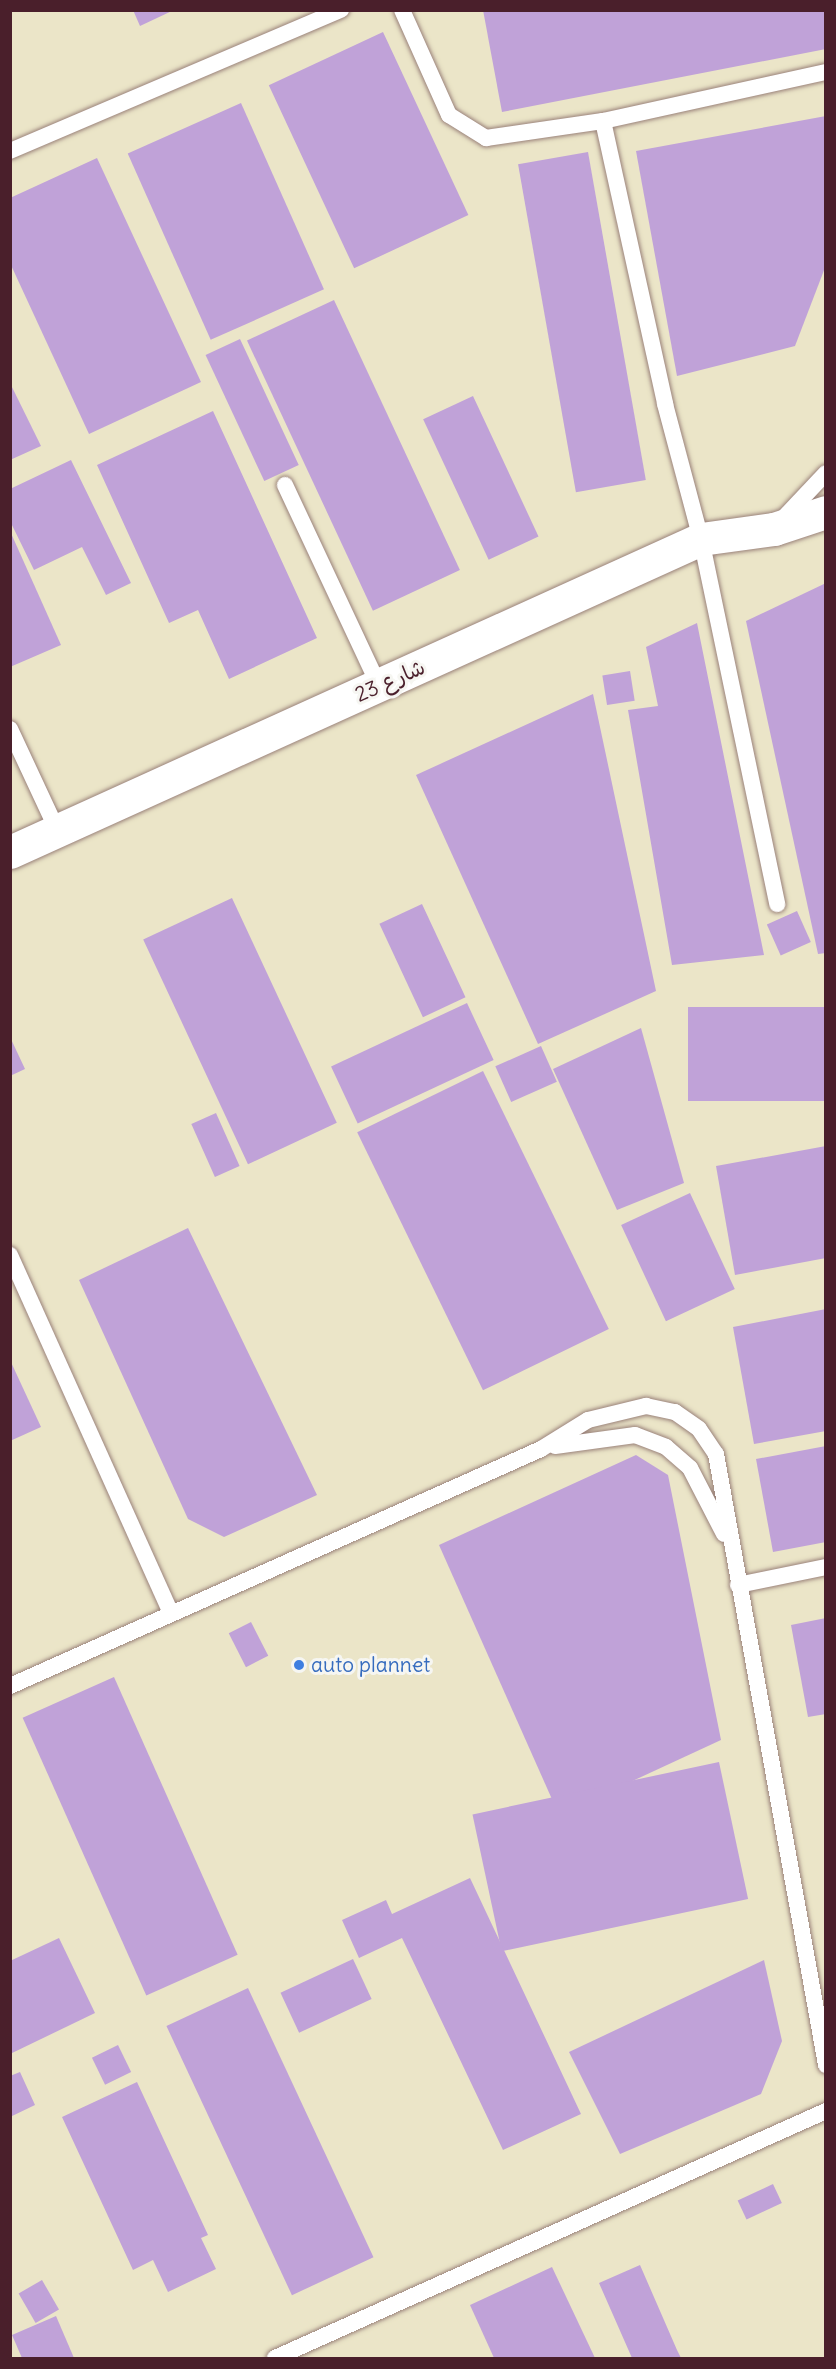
<!DOCTYPE html>
<html>
<head>
<meta charset="utf-8">
<style>
	body { margin:0 }
	#map { position:relative; width:836px; height:2369px; overflow:hidden; background:#ebe5c8; font-family:Delius,"Playpen Sans Arabic",sans-serif }
	div>[style] { position:absolute }
	.building>* { inset:0; background:#c0a2d8; transform-origin:0 0 }
	.roads { filter:drop-shadow(0 0 2px #9a827a) drop-shadow(0 0 2px #9a827a) }
	.service>* { height:16px; margin:-8px; padding:0 8px; transform-origin:8px; border-radius:8px; background:#fff }
	.tertiary>* { height:33px; margin:-16.5px; padding:0 16.5px; transform-origin:16.5px; border-radius:16.5px; background:#fff }
	.dots>* { width:16px; height:16px; translate:-50% -50%; box-sizing:border-box; border:3px solid #f6f6f2; border-radius:50% }
	span { translate:-50% -50%; white-space:nowrap; text-align:center; line-height:1.15; -webkit-text-stroke:6px #f6f6f2; paint-order:stroke }
	.street-label { font-size:21px; color:#4a1f2b }
	.shop-label { font-size:21px; color:#366cbe }
	.left { translate:0 -50%; text-align:left }
	.frame { position:absolute; inset:0; border:12px solid #4a1f2b; pointer-events:none }
</style>
</head>
<body>
<div id="map">
	<div class="building">
		<div style="clip-path:polygon(133px 10px,174px 10px,140px 26px)"></div>
		<div style="clip-path:polygon(483px 10px,826px 10px,826px 49px,502px 112px)"></div>
		<div style="left:383px;top:32px;width:202px;height:126px;rotate:65deg"></div>
		<div style="left:241px;top:103px;width:204px;height:124px;rotate:66deg"></div>
		<div style="clip-path:polygon(826px 116px,826px 265px,795px 346px,677px 376px,636px 151px)"></div>
		<div style="left:588px;top:152px;width:333px;height:71px;rotate:80deg"></div>
		<div style="clip-path:polygon(97px 158px,201px 382px,89px 434px,10px 263px,10px 198px)"></div>
		<div style="left:334px;top:300px;width:298px;height:96px;rotate:65deg"></div>
		<div style="left:240px;top:339px;width:139px;height:38px;rotate:65deg"></div>
		<div style="clip-path:polygon(10px 383px,41px 446px,10px 460px)"></div>
		<div style="left:473px;top:396px;width:155px;height:55px;rotate:65deg"></div>
		<div style="clip-path:polygon(213px 411px,317px 638px,229px 679px,198px 610px,169px 623px,97px 465px)"></div>
		<div style="clip-path:polygon(71px 460px,131px 583px,106px 595px,82px 547px,34px 570px,10px 521px,10px 489px)"></div>
		<div style="clip-path:polygon(10px 531px,61px 645px,10px 667px)"></div>
		<div style="clip-path:polygon(826px 583px,826px 953px,818px 954px,746px 621px)"></div>
		<div style="clip-path:polygon(697px 623px,764px 955px,672px 965px,628px 710px,658px 706px,646px 647px)"></div>
		<div style="left:630px;top:671px;width:30px;height:28px;rotate:81deg"></div>
		<div style="clip-path:polygon(593px 694px,656px 991px,538px 1044px,416px 775px)"></div>
		<div style="left:232px;top:898px;width:248px;height:98px;rotate:65deg"></div>
		<div style="left:422px;top:904px;width:103px;height:47px;rotate:65deg"></div>
		<div style="left:797px;top:911px;width:34px;height:33px;rotate:66deg"></div>
		<div style="left:467px;top:1003px;width:63px;height:150px;rotate:65deg"></div>
		<div style="left:826px;top:1007px;width:94px;height:138px;rotate:90deg"></div>
		<div style="clip-path:polygon(641px 1028px,684px 1183px,617px 1210px,553px 1069px)"></div>
		<div style="clip-path:polygon(10px 1037px,25px 1069px,10px 1076px)"></div>
		<div style="left:541px;top:1046px;width:39px;height:50px;rotate:66deg"></div>
		<div style="left:483px;top:1071px;width:287px;height:140px;rotate:64deg"></div>
		<div style="left:216px;top:1113px;width:58px;height:27px;rotate:66deg"></div>
		<div style="clip-path:polygon(826px 1146px,826px 1258px,735px 1275px,716px 1166px)"></div>
		<div style="left:690px;top:1193px;width:106px;height:76px;rotate:65deg"></div>
		<div style="clip-path:polygon(188px 1228px,317px 1495px,224px 1537px,188px 1519px,79px 1280px)"></div>
		<div style="clip-path:polygon(826px 1309px,826px 1431px,754px 1444px,733px 1327px)"></div>
		<div style="clip-path:polygon(10px 1360px,41px 1427px,10px 1441px)"></div>
		<div style="clip-path:polygon(826px 1446px,826px 1542px,773px 1552px,756px 1459px)"></div>
		<div style="clip-path:polygon(636px 1455px,668px 1475px,721px 1740px,559px 1815px,439px 1545px)"></div>
		<div style="clip-path:polygon(826px 1618px,826px 1714px,808px 1717px,791px 1625px)"></div>
		<div style="left:251px;top:1622px;width:38px;height:25px;rotate:63deg"></div>
		<div style="left:114px;top:1677px;width:304px;height:100px;rotate:66deg"></div>
		<div style="left:719px;top:1762px;width:140px;height:252px;rotate:78deg"></div>
		<div style="clip-path:polygon(470px 1878px,581px 2114px,503px 2150px,402px 1938px,359px 1958px,342px 1920px,386px 1900px,392px 1914px)"></div>
		<div style="clip-path:polygon(59px 1938px,95px 2013px,10px 2054px,10px 1961px)"></div>
		<div style="left:353px;top:1959px;width:44px;height:80px;rotate:65deg"></div>
		<div style="clip-path:polygon(764px 1960px,782px 2041px,761px 2094px,620px 2154px,569px 2052px)"></div>
		<div style="left:248px;top:1988px;width:297px;height:90px;rotate:65deg"></div>
		<div style="left:118px;top:2045px;width:30px;height:29px;rotate:64deg"></div>
		<div style="clip-path:polygon(20px 2072px,35px 2105px,10px 2117px,10px 2076px)"></div>
		<div style="clip-path:polygon(137px 2082px,208px 2235px,201px 2238px,216px 2269px,168px 2292px,153px 2260px,133px 2270px,62px 2117px)"></div>
		<div style="left:773px;top:2184px;width:21px;height:39px;rotate:65deg"></div>
		<div style="clip-path:polygon(640px 2265px,677px 2350px,681px 2358px,632px 2358px,599px 2283px)"></div>
		<div style="clip-path:polygon(552px 2267px,595px 2358px,494px 2358px,470px 2305px)"></div>
		<div style="left:42px;top:2280px;width:34px;height:27px;rotate:60deg"></div>
		<div style="clip-path:polygon(56px 2316px,74px 2358px,22px 2358px,12px 2335px)"></div>
	</div>
	<div class="roads">
		<div class="service">
			<div style="left:402px;top:10px;width:115px;rotate:65.9deg"></div>
			<div style="left:449px;top:115px;width:44px;rotate:31.9deg"></div>
			<div style="left:486px;top:138px;width:118px;rotate:-8.3deg"></div>
			<div style="left:603px;top:121px;width:228px;rotate:-12.4deg"></div>
			<div style="left:603px;top:121px;width:290px;rotate:77.6deg"></div>
			<div style="left:665px;top:404px;width:140px;rotate:75.1deg"></div>
			<div style="left:701px;top:539px;width:373px;rotate:78.2deg"></div>
			<div style="left:10px;top:151px;width:360px;rotate:-23.1deg"></div>
			<div style="left:285px;top:485px;width:222px;rotate:64.9deg"></div>
			<div style="left:777px;top:525px;width:71px;rotate:-46.7deg"></div>
			<div style="left:10px;top:729px;width:111px;rotate:65deg"></div>
			<div style="left:10px;top:1255px;width:393px;rotate:65.8deg"></div>
			<div style="left:555px;top:1446px;width:81px;rotate:-7.8deg"></div>
			<div style="left:635px;top:1435px;width:33px;rotate:21deg"></div>
			<div style="left:666px;top:1447px;width:32px;rotate:41deg"></div>
			<div style="left:690px;top:1468px;width:74px;rotate:62.7deg"></div>
			<div style="left:738px;top:1585px;width:90px;rotate:-11.6deg"></div>
			<div style="left:10px;top:1686px;width:581px;rotate:-24.05deg"></div>
			<div style="left:541px;top:1449px;width:55px;rotate:-31.7deg"></div>
			<div style="left:588px;top:1420px;width:60px;rotate:-13.6deg"></div>
			<div style="left:646px;top:1406px;width:30px;rotate:12deg"></div>
			<div style="left:675px;top:1412px;width:29px;rotate:35deg"></div>
			<div style="left:699px;top:1429px;width:30px;rotate:56deg"></div>
			<div style="left:716px;top:1454px;width:621px;rotate:79.79deg"></div>
			<div style="left:275px;top:2358px;width:604px;rotate:-24.15deg"></div>
		</div>
		<div class="tertiary">
			<div style="left:10px;top:852px;width:759px;rotate:-24.37deg"></div>
			<div style="left:701px;top:539px;width:74px;rotate:-7.8deg"></div>
			<div style="left:774px;top:529px;width:55px;rotate:-18.1deg"></div>
		</div>
	</div>
	<div class="dots">
		<div style="left:299px;top:1665px;background:#3f7fe0"></div>
	</div>
	<div class="street-label">
		<span style="left:390px;top:681px;rotate:-24deg">شارع 23</span>
	</div>
	<div class="shop-label">
		<span class="left" style="left:311px;top:1665px">auto plannet</span>
	</div>
	<div class="frame"></div>
</div>
</body>
</html>
